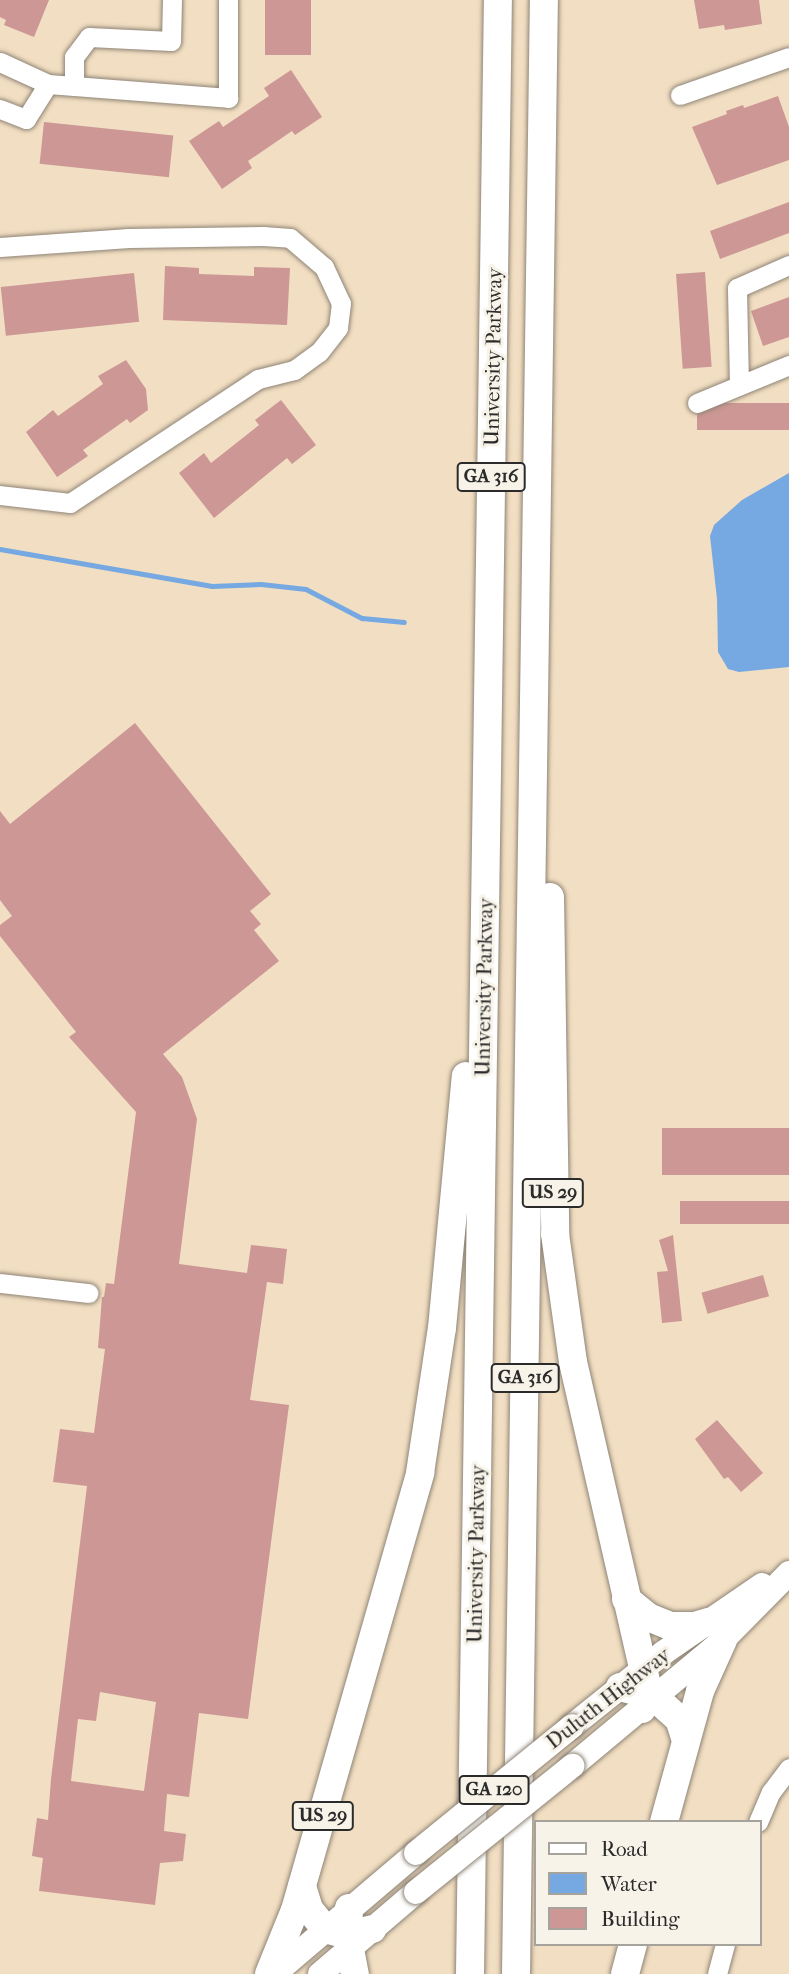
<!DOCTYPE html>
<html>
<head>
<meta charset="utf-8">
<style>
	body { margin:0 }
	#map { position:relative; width:789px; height:1974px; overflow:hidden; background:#f2dec2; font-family:"IM FELL French Canon",serif }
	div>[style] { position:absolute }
	.water>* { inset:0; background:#76a9e2 }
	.stream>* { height:4.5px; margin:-2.25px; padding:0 2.25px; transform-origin:2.25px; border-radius:2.25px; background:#76a9e2 }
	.building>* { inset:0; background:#cc9794; transform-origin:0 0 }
	.roads { filter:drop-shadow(0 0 2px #8e8476) drop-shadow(0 0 2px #8e8476) }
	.minor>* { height:19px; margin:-9.5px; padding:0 9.5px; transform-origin:9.5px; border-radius:9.5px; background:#fff }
	.major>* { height:24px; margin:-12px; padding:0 12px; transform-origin:12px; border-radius:12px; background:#fff }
	.highway>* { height:28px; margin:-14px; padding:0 14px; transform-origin:14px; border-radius:14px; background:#fff }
	.bridges { filter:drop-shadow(0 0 2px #8e8476) drop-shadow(0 0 2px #8e8476) }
	.major-bridge>* { height:24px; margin:-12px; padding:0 12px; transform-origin:12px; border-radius:12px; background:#fff }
	span { translate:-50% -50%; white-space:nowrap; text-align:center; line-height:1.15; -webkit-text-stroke:6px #f7f3e8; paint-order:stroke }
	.shield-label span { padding:2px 5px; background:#f7f3e8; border:2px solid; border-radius:5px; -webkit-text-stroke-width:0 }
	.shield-label { font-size:19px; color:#2b2b2b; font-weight:700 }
	.street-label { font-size:21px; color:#2b2b2b }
	.legend { position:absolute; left:534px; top:1820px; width:228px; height:126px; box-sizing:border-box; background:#f7f3e8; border:2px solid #a5a39c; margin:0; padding:9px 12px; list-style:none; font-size:21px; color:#2b2b2b }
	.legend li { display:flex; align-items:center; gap:14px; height:35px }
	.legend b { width:35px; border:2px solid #a5a39c }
</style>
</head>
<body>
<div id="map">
	<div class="water">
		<div style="clip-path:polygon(789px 473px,789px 667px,739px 672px,728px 669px,718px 652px,717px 599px,710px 536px,714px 525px,742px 500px)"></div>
	</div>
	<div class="stream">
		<div style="left:0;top:549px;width:215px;rotate:9.9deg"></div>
		<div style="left:212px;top:586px;width:49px;rotate:-2.3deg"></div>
		<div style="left:261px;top:584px;width:45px;rotate:6.3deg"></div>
		<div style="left:306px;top:589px;width:63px;rotate:27.4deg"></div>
		<div style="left:362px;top:618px;width:42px;rotate:5.4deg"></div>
	</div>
	<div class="building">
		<div style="clip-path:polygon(0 0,49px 0,34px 37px,4px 25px,6px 20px,0 17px)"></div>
		<div style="left:265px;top:0;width:46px;height:55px"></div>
		<div style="clip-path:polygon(694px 0,759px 0,762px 24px,725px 30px,724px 25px,699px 29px)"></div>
		<div style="clip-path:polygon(291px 70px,322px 117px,295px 135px,292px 131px,248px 161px,252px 168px,222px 189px,189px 141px,219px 121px,223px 127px,269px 96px,264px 88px)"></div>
		<div style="clip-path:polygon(778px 96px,789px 127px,789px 160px,717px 185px,692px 127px,727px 114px,726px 111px,743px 105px,744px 108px)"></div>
		<div style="left:44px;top:122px;width:130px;height:42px;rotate:6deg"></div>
		<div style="clip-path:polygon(789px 202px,789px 233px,720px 259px,710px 231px)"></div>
		<div style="clip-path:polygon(165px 266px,199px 268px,199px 274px,254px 276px,254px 267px,290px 268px,287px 325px,163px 320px)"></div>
		<div style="left:705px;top:272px;width:95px;height:29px;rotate:86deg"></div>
		<div style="left:134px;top:273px;width:49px;height:134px;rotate:84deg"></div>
		<div style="clip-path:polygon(789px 297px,789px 337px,763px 346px,751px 311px)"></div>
		<div style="clip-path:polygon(126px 360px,146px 389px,148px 410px,130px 423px,127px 419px,83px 450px,88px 456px,57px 477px,26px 432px,53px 410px,58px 416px,103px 384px,98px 376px)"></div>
		<div style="clip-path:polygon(281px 400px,316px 445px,292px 464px,287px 458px,214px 518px,179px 473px,204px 453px,211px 463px,259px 425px,255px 420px)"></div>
		<div style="left:789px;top:403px;width:27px;height:92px;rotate:90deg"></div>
		<div style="clip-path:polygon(evenodd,135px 723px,271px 894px,250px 911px,261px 924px,254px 930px,279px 961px,163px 1054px,182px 1077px,197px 1119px,179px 1264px,247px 1273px,251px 1245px,287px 1249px,283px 1284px,267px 1282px,250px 1400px,289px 1405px,248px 1719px,199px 1713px,189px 1797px,167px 1794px,164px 1831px,186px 1834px,183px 1861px,160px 1863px,155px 1905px,39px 1891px,43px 1858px,32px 1856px,37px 1818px,48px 1820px,51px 1779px,87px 1486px,53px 1482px,60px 1429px,94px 1433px,105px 1349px,98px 1348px,102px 1297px,104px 1297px,106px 1283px,114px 1284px,136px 1112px,69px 1037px,76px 1032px,0 936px,0 925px,12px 916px,0 900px,0 811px,10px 824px,135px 723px,100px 1692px,156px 1702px,144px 1791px,71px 1781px,78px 1719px,96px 1721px,100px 1692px)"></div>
		<div style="left:789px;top:1128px;width:47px;height:127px;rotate:90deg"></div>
		<div style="left:789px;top:1201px;width:23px;height:109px;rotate:90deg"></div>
		<div style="clip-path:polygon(673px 1235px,682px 1321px,662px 1323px,657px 1272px,668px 1271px,659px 1240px)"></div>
		<div style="left:763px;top:1275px;width:22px;height:64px;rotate:74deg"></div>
		<div style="clip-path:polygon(717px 1420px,763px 1473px,741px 1492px,728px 1477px,724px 1479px,695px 1439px)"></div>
	</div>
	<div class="roads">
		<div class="minor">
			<div style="left:0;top:62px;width:53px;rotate:24.6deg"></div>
			<div style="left:48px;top:84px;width:181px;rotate:4.4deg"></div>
			<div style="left:228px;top:98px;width:98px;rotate:-90deg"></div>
			<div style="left:74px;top:86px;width:29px;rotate:-90deg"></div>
			<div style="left:74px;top:57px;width:25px;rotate:-53deg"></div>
			<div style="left:89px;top:37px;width:82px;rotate:2.8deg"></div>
			<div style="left:171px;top:41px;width:41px;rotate:-88.6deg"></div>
			<div style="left:680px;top:95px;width:115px;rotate:-19.2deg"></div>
			<div style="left:0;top:109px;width:28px;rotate:21deg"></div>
			<div style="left:26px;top:119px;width:41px;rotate:-57.8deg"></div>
			<div style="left:0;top:247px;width:129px;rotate:-4deg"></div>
			<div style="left:129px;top:238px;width:134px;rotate:-0.9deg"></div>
			<div style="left:263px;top:236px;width:27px;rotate:4deg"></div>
			<div style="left:290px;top:238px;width:45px;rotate:40.5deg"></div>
			<div style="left:324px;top:267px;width:40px;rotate:65deg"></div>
			<div style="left:341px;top:303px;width:25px;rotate:97deg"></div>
			<div style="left:338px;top:328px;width:31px;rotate:128deg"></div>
			<div style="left:319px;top:352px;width:31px;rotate:144deg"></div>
			<div style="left:294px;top:370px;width:37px;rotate:166deg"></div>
			<div style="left:258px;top:379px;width:225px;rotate:146.6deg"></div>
			<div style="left:70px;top:503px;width:70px;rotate:-173.5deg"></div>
			<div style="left:739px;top:385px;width:97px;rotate:-91.2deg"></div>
			<div style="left:737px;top:288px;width:57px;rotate:-23.9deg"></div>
			<div style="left:697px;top:403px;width:100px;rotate:-22.4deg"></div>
			<div style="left:0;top:1283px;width:89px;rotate:6.5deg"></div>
			<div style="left:758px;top:1822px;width:33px;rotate:-67deg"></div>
			<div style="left:771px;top:1792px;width:30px;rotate:-53deg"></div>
			<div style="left:717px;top:1974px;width:31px;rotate:-75deg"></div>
		</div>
		<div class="major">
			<div style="left:572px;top:1726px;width:117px;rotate:-38.7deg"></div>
			<div style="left:663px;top:1653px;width:120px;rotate:-34.5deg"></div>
			<div style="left:572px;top:1766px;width:197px;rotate:-39.8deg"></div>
			<div style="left:723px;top:1640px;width:94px;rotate:-45.4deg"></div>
			<div style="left:274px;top:1974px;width:187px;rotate:-40.4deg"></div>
			<div style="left:320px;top:1974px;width:126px;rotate:-40.5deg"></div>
		</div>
		<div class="highway">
			<div style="left:550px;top:897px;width:337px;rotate:89.1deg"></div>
			<div style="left:555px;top:1234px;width:129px;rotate:82deg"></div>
			<div style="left:573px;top:1362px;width:335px;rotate:77.1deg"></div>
			<div style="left:648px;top:1689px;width:21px;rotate:107deg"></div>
			<div style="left:626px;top:1599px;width:28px;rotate:39deg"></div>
			<div style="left:648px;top:1617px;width:24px;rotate:22deg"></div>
			<div style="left:670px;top:1626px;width:25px"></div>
			<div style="left:695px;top:1626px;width:14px;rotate:-17deg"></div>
			<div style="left:620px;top:1687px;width:24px;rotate:15deg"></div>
			<div style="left:643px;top:1693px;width:21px;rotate:29deg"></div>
			<div style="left:661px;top:1703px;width:24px;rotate:42deg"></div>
			<div style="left:679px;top:1719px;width:19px;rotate:72deg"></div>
			<div style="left:664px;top:1822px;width:136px;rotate:-74.6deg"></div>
			<div style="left:700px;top:1691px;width:56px;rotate:-65.7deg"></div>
			<div style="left:302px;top:1886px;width:24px;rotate:73deg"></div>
			<div style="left:309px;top:1909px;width:26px;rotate:51deg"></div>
			<div style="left:325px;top:1929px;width:23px;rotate:15deg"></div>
			<div style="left:347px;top:1935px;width:26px;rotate:-13deg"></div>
			<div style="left:349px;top:1908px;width:31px;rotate:92deg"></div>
			<div style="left:348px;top:1939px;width:36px;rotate:79deg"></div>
			<div style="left:269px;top:1974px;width:69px;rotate:-67.9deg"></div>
			<div style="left:295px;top:1910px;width:455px;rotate:-74deg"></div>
			<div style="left:420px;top:1473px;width:147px;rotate:-81.4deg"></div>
			<div style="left:442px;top:1328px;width:253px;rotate:-84.6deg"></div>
			<div style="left:470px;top:1974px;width:1974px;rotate:-89.19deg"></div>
			<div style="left:516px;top:1974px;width:1974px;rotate:-89.19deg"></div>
			<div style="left:625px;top:1974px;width:31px;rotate:-75deg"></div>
		</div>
	</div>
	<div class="bridges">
		<div class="major-bridge">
			<div style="left:416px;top:1853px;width:201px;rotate:-39.1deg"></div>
			<div style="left:416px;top:1892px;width:201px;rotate:-38.9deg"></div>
		</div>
	</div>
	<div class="shield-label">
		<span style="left:491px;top:477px">GA 316</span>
		<span style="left:553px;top:1193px">US 29</span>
		<span style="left:525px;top:1378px">GA 316</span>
		<span style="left:494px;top:1790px">GA 120</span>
		<span style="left:323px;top:1816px">US 29</span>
	</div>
	<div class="street-label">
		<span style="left:493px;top:357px;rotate:-89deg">University Parkway</span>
		<span style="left:484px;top:987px;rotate:-89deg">University Parkway</span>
		<span style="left:476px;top:1554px;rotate:-89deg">University Parkway</span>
		<span style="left:608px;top:1698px;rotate:-38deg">Duluth Highway</span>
	</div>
	<ul class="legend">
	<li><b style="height:9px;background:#fff"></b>Road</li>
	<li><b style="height:19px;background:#76a9e2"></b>Water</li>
	<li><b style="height:19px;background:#cc9794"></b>Building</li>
	</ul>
</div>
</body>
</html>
